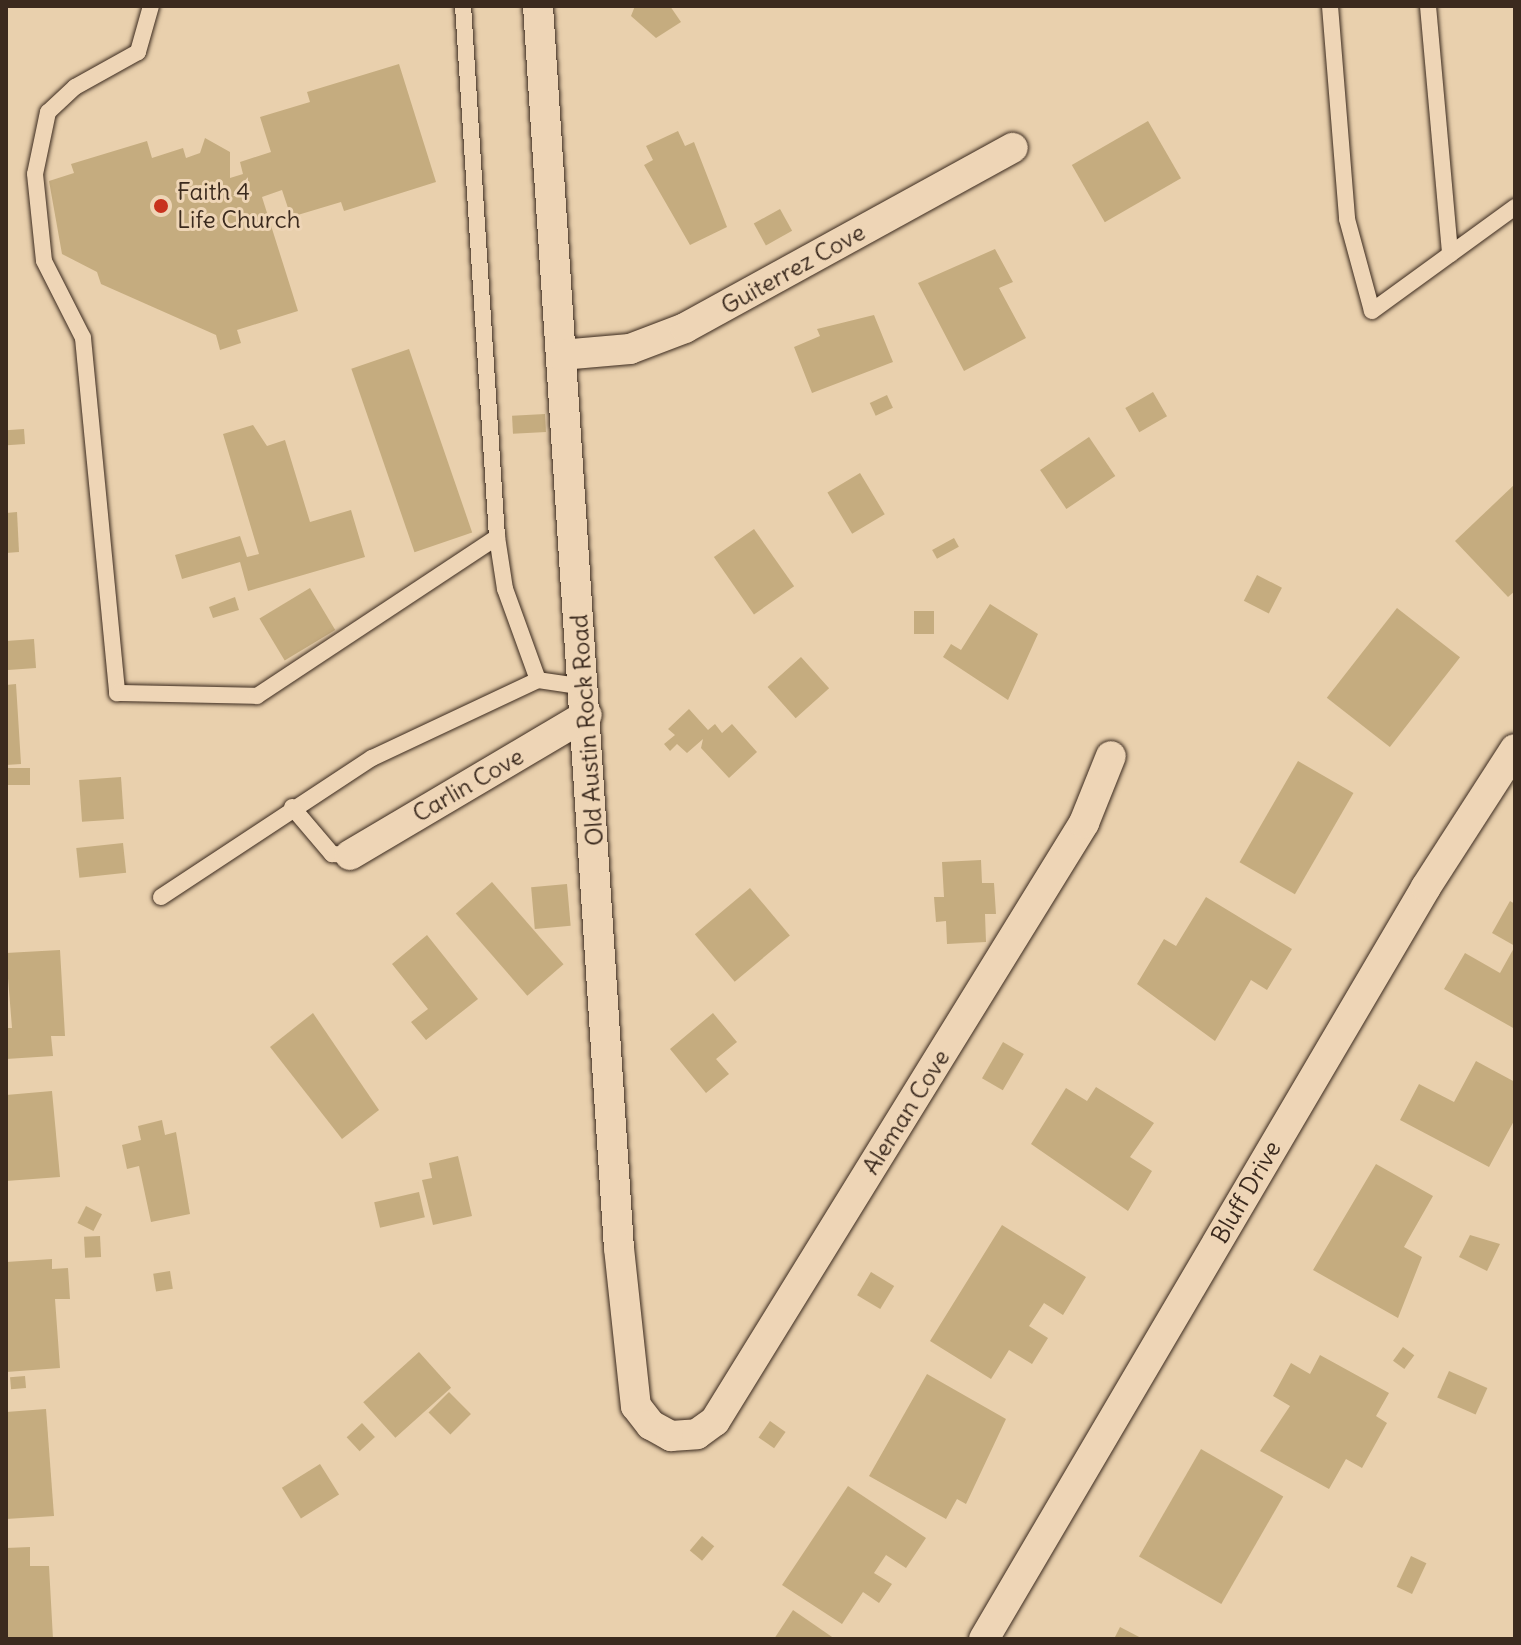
<!DOCTYPE html>
<html>
<head>
<meta charset="utf-8">
<style>
	body { margin:0 }
	#map { position:relative; width:1521px; height:1645px; overflow:hidden; background:#e9d0ad; font-family:Delius,sans-serif }
	div>[style] { position:absolute }
	.building>* { inset:0; background:#c5ac7f; transform-origin:0 0 }
	.roads { filter:drop-shadow(0 0 2px #3b2a1e) drop-shadow(0 0 2px #3b2a1e) }
	.service>* { height:16px; margin:-8px; padding:0 8px; transform-origin:8px; border-radius:8px; background:#eed5b6 }
	.minor>* { height:30px; margin:-15px; padding:0 15px; transform-origin:15px; border-radius:15px; background:#eed5b6 }
	.dots>* { width:22px; height:22px; translate:-50% -50%; box-sizing:border-box; border:4px solid #eed5b6; border-radius:50% }
	span { translate:-50% -50%; white-space:nowrap; text-align:center; line-height:1.15; -webkit-text-stroke:6px #eed5b6; paint-order:stroke }
	.poi-label { font-size:24px; color:#3b2a1e }
	.left { translate:0 -50%; text-align:left }
	.street-label { font-size:24px; color:#3b2a1e }
	.frame { position:absolute; inset:0; border:8px solid #3b2a1e; pointer-events:none }
</style>
</head>
<body>
<div id="map">
	<div class="building">
		<div style="clip-path:polygon(635px 6px,670px 6px,681px 22px,656px 38px,631px 16px)"></div>
		<div style="clip-path:polygon(399px 64px,436px 182px,344px 211px,341px 202px,291px 217px,282px 190px,262px 197px,298px 311px,237px 330px,241px 343px,220px 350px,216px 335px,101px 284px,97px 272px,62px 254px,49px 181px,74px 173px,71px 164px,147px 141px,152px 158px,183px 148px,186px 158px,200px 153px,205px 138px,230px 152px,230px 178px,243px 174px,240px 162px,271px 152px,260px 117px,310px 102px,307px 92px)"></div>
		<div style="left:1148px;top:121px;width:66px;height:88px;rotate:60deg"></div>
		<div style="clip-path:polygon(678px 131px,685px 146px,694px 142px,727px 227px,690px 245px,644px 165px,653px 160px,646px 146px)"></div>
		<div style="left:780px;top:209px;width:25px;height:30px;rotate:61deg"></div>
		<div style="clip-path:polygon(995px 249px,1013px 282px,999px 288px,1026px 338px,964px 371px,918px 283px)"></div>
		<div style="clip-path:polygon(874px 315px,893px 362px,812px 393px,794px 347px,820px 336px,817px 329px)"></div>
		<div style="left:409px;top:349px;width:194px;height:61px;rotate:71deg"></div>
		<div style="left:1153px;top:392px;width:28px;height:32px;rotate:60deg"></div>
		<div style="left:887px;top:395px;width:14px;height:19px;rotate:65deg"></div>
		<div style="left:545px;top:414px;width:18px;height:33px;rotate:87deg"></div>
		<div style="clip-path:polygon(253px 425px,267px 446px,285px 440px,310px 522px,351px 510px,365px 557px,248px 591px,240px 562px,182px 579px,175px 555px,240px 536px,247px 557px,259px 554px,223px 434px)"></div>
		<div style="left:24px;top:429px;width:15px;height:18px;rotate:86deg"></div>
		<div style="left:1089px;top:437px;width:47px;height:59px;rotate:56deg"></div>
		<div style="left:860px;top:473px;width:48px;height:38px;rotate:59deg"></div>
		<div style="clip-path:polygon(1515px 484px,1515px 591px,1508px 597px,1455px 541px)"></div>
		<div style="clip-path:polygon(17px 512px,19px 552px,6px 553px,6px 513px)"></div>
		<div style="left:754px;top:529px;width:70px;height:49px;rotate:55deg"></div>
		<div style="left:954px;top:538px;width:10px;height:25px;rotate:61deg"></div>
		<div style="left:1257px;top:575px;width:28px;height:29px;rotate:27deg"></div>
		<div style="left:310px;top:588px;width:49px;height:59px;rotate:59deg"></div>
		<div style="clip-path:polygon(235px 597px,239px 610px,213px 618px,209px 607px)"></div>
		<div style="clip-path:polygon(990px 604px,1038px 634px,1008px 700px,943px 657px,951px 644px,961px 650px)"></div>
		<div style="left:1397px;top:608px;width:80px;height:114px;rotate:38deg"></div>
		<div style="left:914px;top:611px;width:20px;height:23px"></div>
		<div style="left:34px;top:639px;width:29px;height:28px;rotate:86deg"></div>
		<div style="left:801px;top:657px;width:42px;height:45px;rotate:48deg"></div>
		<div style="clip-path:polygon(16px 684px,21px 764px,6px 765px,6px 685px)"></div>
		<div style="clip-path:polygon(689px 709px,708px 730px,715px 724px,722px 733px,732px 724px,757px 752px,729px 778px,701px 748px,703px 739px,687px 753px,677px 744px,670px 751px,664px 744px,675px 735px,668px 729px)"></div>
		<div style="left:1298px;top:761px;width:64px;height:117px;rotate:30deg"></div>
		<div style="left:30px;top:768px;width:17px;height:24px;rotate:90deg"></div>
		<div style="left:121px;top:777px;width:42px;height:42px;rotate:86deg"></div>
		<div style="left:123px;top:843px;width:30px;height:47px;rotate:84deg"></div>
		<div style="clip-path:polygon(981px 860px,982px 883px,994px 883px,996px 914px,985px 914px,986px 942px,947px 944px,946px 921px,936px 922px,934px 897px,944px 897px,942px 862px)"></div>
		<div style="left:492px;top:882px;width:109px;height:48px;rotate:49deg"></div>
		<div style="left:567px;top:884px;width:42px;height:36px;rotate:85deg"></div>
		<div style="left:750px;top:888px;width:62px;height:72px;rotate:50deg"></div>
		<div style="clip-path:polygon(1206px 897px,1292px 949px,1267px 990px,1251px 980px,1215px 1041px,1137px 984px,1164px 939px,1176px 946px)"></div>
		<div style="clip-path:polygon(1510px 901px,1515px 904px,1515px 946px,1492px 933px)"></div>
		<div style="clip-path:polygon(427px 935px,478px 999px,426px 1040px,411px 1022px,428px 1009px,392px 964px)"></div>
		<div style="clip-path:polygon(1515px 946px,1515px 1029px,1444px 989px,1465px 953px,1500px 973px)"></div>
		<div style="clip-path:polygon(60px 950px,65px 1036px,51px 1036px,53px 1056px,6px 1059px,6px 1028px,12px 1028px,6px 953px)"></div>
		<div style="clip-path:polygon(313px 1013px,379px 1110px,342px 1139px,270px 1047px)"></div>
		<div style="clip-path:polygon(713px 1013px,737px 1042px,716px 1059px,729px 1074px,706px 1093px,670px 1049px)"></div>
		<div style="left:1003px;top:1042px;width:24px;height:42px;rotate:30deg"></div>
		<div style="clip-path:polygon(1476px 1061px,1515px 1082px,1515px 1119px,1489px 1167px,1400px 1120px,1419px 1084px,1454px 1102px)"></div>
		<div style="clip-path:polygon(1096px 1087px,1154px 1123px,1130px 1157px,1152px 1171px,1128px 1211px,1031px 1144px,1066px 1088px,1087px 1101px)"></div>
		<div style="clip-path:polygon(52px 1091px,60px 1177px,6px 1181px,6px 1095px)"></div>
		<div style="clip-path:polygon(162px 1120px,165px 1135px,176px 1132px,190px 1214px,151px 1222px,139px 1166px,127px 1169px,122px 1145px,141px 1140px,138px 1126px)"></div>
		<div style="clip-path:polygon(458px 1156px,472px 1216px,433px 1225px,422px 1180px,432px 1178px,429px 1163px)"></div>
		<div style="clip-path:polygon(1376px 1164px,1433px 1196px,1404px 1247px,1422px 1257px,1398px 1318px,1313px 1270px)"></div>
		<div style="left:419px;top:1192px;width:26px;height:46px;rotate:77deg"></div>
		<div style="left:86px;top:1206px;width:18px;height:19px;rotate:27deg"></div>
		<div style="clip-path:polygon(1002px 1225px,1086px 1277px,1063px 1315px,1044px 1303px,1029px 1326px,1048px 1338px,1032px 1364px,1009px 1350px,991px 1379px,930px 1341px)"></div>
		<div style="clip-path:polygon(1470px 1235px,1500px 1244px,1487px 1271px,1459px 1257px)"></div>
		<div style="left:100px;top:1236px;width:21px;height:16px;rotate:87deg"></div>
		<div style="clip-path:polygon(52px 1259px,52px 1269px,68px 1268px,70px 1299px,55px 1299px,60px 1368px,6px 1372px,6px 1262px)"></div>
		<div style="left:170px;top:1271px;width:18px;height:17px;rotate:81deg"></div>
		<div style="left:871px;top:1272px;width:27px;height:27px;rotate:31deg"></div>
		<div style="left:1403px;top:1347px;width:14px;height:17px;rotate:36deg"></div>
		<div style="left:419px;top:1352px;width:48px;height:75px;rotate:48deg"></div>
		<div style="clip-path:polygon(1320px 1355px,1389px 1393px,1376px 1416px,1387px 1423px,1362px 1468px,1346px 1459px,1329px 1489px,1260px 1451px,1290px 1406px,1273px 1396px,1291px 1363px,1310px 1374px)"></div>
		<div style="left:1449px;top:1371px;width:42px;height:29px;rotate:24deg"></div>
		<div style="clip-path:polygon(927px 1374px,1006px 1419px,966px 1504px,957px 1499px,946px 1519px,869px 1476px)"></div>
		<div style="left:25px;top:1376px;width:12px;height:15px;rotate:85deg"></div>
		<div style="left:449px;top:1392px;width:31px;height:29px;rotate:45deg"></div>
		<div style="clip-path:polygon(46px 1409px,54px 1516px,6px 1519px,6px 1412px)"></div>
		<div style="left:770px;top:1421px;width:19px;height:20px;rotate:35deg"></div>
		<div style="left:362px;top:1423px;width:19px;height:21px;rotate:47deg"></div>
		<div style="left:1201px;top:1449px;width:95px;height:124px;rotate:30deg"></div>
		<div style="left:320px;top:1464px;width:36px;height:45px;rotate:58deg"></div>
		<div style="clip-path:polygon(848px 1486px,926px 1538px,906px 1568px,886px 1555px,874px 1573px,892px 1584px,879px 1603px,863px 1592px,842px 1624px,782px 1585px)"></div>
		<div style="left:702px;top:1536px;width:16px;height:19px;rotate:40deg"></div>
		<div style="clip-path:polygon(30px 1547px,30px 1566px,49px 1566px,53px 1639px,6px 1639px,6px 1548px)"></div>
		<div style="left:1411px;top:1556px;width:17px;height:34px;rotate:25deg"></div>
		<div style="clip-path:polygon(793px 1610px,835px 1639px,774px 1639px)"></div>
		<div style="clip-path:polygon(1120px 1627px,1143px 1639px,1114px 1639px)"></div>
	</div>
	<div class="roads">
		<div class="service">
			<div style="left:151px;top:6px;width:48px;rotate:105.8deg"></div>
			<div style="left:138px;top:52px;width:72px;rotate:150.9deg"></div>
			<div style="left:75px;top:87px;width:37px;rotate:137deg"></div>
			<div style="left:48px;top:112px;width:63px;rotate:101.8deg"></div>
			<div style="left:35px;top:174px;width:87px;rotate:84.1deg"></div>
			<div style="left:44px;top:261px;width:86px;rotate:63.1deg"></div>
			<div style="left:83px;top:338px;width:357px;rotate:84.5deg"></div>
			<div style="left:117px;top:693px;width:140px;rotate:1.2deg"></div>
			<div style="left:257px;top:696px;width:288px;rotate:-33.5deg"></div>
			<div style="left:497px;top:537px;width:532px;rotate:-93.66deg"></div>
			<div style="left:1330px;top:6px;width:214px;rotate:85.4deg"></div>
			<div style="left:1347px;top:219px;width:95px;rotate:74.8deg"></div>
			<div style="left:1372px;top:311px;width:177px;rotate:-36deg"></div>
			<div style="left:1428px;top:6px;width:249px;rotate:84.9deg"></div>
			<div style="left:538px;top:680px;width:48px;rotate:8.5deg"></div>
			<div style="left:292px;top:807px;width:62px;rotate:49.6deg"></div>
			<div style="left:332px;top:854px;width:18px;rotate:3deg"></div>
			<div style="left:161px;top:897px;width:253px;rotate:-33.4deg"></div>
			<div style="left:372px;top:758px;width:183px;rotate:-25.2deg"></div>
			<div style="left:538px;top:680px;width:97px;rotate:-109.9deg"></div>
			<div style="left:505px;top:589px;width:53px;rotate:-98.7deg"></div>
		</div>
		<div class="minor">
			<div style="left:538px;top:6px;width:1245px;rotate:86.27deg"></div>
			<div style="left:619px;top:1248px;width:159px;rotate:83.9deg"></div>
			<div style="left:636px;top:1406px;width:24px;rotate:52deg"></div>
			<div style="left:651px;top:1425px;width:23px;rotate:29deg"></div>
			<div style="left:671px;top:1436px;width:26px;rotate:-4deg"></div>
			<div style="left:697px;top:1434px;width:22px;rotate:-36deg"></div>
			<div style="left:715px;top:1421px;width:703px;rotate:-58.32deg"></div>
			<div style="left:1084px;top:823px;width:72px;rotate:-68.1deg"></div>
			<div style="left:561px;top:355px;width:69px;rotate:-5deg"></div>
			<div style="left:630px;top:349px;width:59px;rotate:-20.9deg"></div>
			<div style="left:685px;top:328px;width:374px;rotate:-28.8deg"></div>
			<div style="left:350px;top:855px;width:275px;rotate:-30.6deg"></div>
			<div style="left:984px;top:1639px;width:872px;rotate:-59.55deg"></div>
			<div style="left:1426px;top:887px;width:164px;rotate:-57.2deg"></div>
		</div>
	</div>
	<div class="dots">
		<div style="left:161px;top:206px;background:#c8321e"></div>
	</div>
	<div class="poi-label">
		<span class="left" style="left:177px;top:206px">Faith 4<br>Life Church</span>
	</div>
	<div class="street-label">
		<span style="left:793px;top:269px;rotate:-29deg">Guiterrez Cove</span>
		<span style="left:587px;top:730px;rotate:-94deg">Old Austin Rock Road</span>
		<span style="left:468px;top:785px;rotate:-30deg">Carlin Cove</span>
		<span style="left:906px;top:1112px;rotate:-58deg">Aleman Cove</span>
		<span style="left:1246px;top:1192px;rotate:-60deg">Bluff Drive</span>
	</div>
	<div class="frame"></div>
</div>
</body>
</html>
